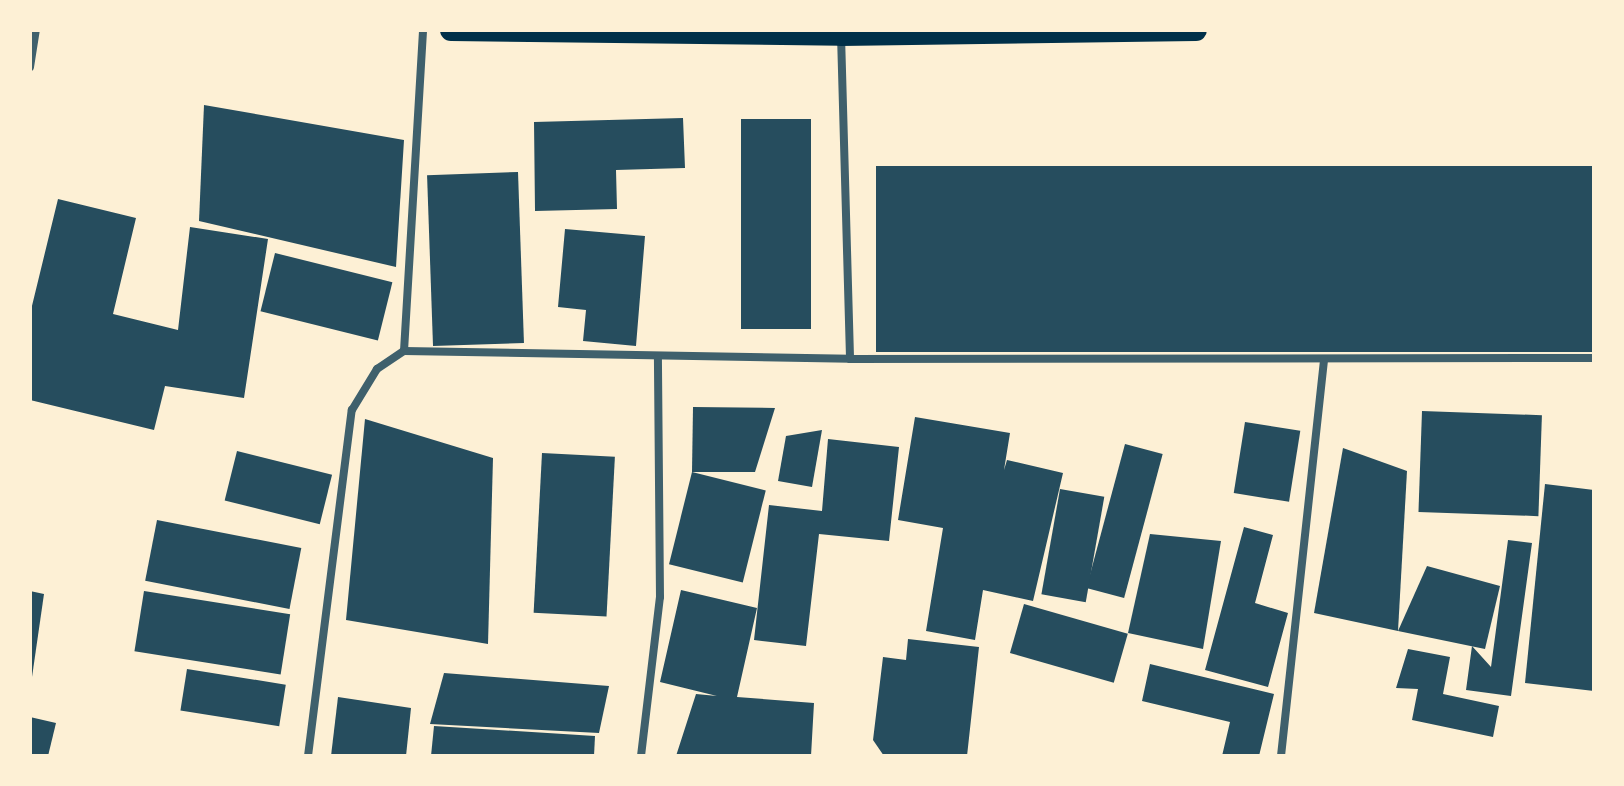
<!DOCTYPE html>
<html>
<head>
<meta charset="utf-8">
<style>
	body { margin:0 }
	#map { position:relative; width:1624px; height:786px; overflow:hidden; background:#fdf0d5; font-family:Signika,sans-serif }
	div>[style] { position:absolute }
	.building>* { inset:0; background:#264d5e; transform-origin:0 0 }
	.minor>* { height:8px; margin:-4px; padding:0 4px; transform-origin:4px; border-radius:4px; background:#3f606c }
	.trunk>* { height:22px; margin:-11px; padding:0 11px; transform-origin:11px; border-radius:11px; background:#003049 }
	span { translate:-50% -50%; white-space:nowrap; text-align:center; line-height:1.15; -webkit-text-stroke:8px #fdf0d5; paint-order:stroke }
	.frame { position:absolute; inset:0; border:32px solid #fdf0d5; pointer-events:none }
</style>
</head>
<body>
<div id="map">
	<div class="building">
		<div style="clip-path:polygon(204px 105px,404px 140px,396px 267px,199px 221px)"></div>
		<div style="clip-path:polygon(683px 118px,685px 168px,616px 170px,617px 209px,535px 211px,534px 122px)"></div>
		<div style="left:811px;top:119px;width:210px;height:70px;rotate:90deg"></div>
		<div style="left:1594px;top:166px;width:186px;height:718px;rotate:90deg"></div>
		<div style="left:518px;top:172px;width:171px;height:91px;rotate:88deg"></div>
		<div style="clip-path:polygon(58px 199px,136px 218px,113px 314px,178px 330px,190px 227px,268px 239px,244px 398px,165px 386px,154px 430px,30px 400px,30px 314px)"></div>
		<div style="clip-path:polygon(565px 229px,645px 236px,636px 346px,583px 341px,586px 310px,558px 307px)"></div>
		<div style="left:275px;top:253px;width:121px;height:60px;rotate:14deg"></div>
		<div style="clip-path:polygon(693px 407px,775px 408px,755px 472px,692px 472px)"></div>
		<div style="left:1422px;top:411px;width:120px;height:101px;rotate:2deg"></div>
		<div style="clip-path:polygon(915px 417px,1010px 433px,1004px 470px,1007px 460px,1063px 473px,1033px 601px,983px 590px,975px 640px,926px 631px,943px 528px,898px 520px)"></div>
		<div style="clip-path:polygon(365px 419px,493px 458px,488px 644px,346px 620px)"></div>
		<div style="left:1245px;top:422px;width:56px;height:72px;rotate:9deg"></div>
		<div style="clip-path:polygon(822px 430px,812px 487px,778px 481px,786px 436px)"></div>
		<div style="clip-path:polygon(828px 439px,899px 447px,889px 541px,819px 534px,806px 646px,754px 640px,769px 505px,822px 511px)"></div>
		<div style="left:1125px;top:444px;width:39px;height:149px;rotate:15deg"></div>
		<div style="clip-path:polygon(1343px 448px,1407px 471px,1398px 631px,1314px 613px)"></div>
		<div style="left:237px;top:451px;width:98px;height:51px;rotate:14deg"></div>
		<div style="left:542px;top:453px;width:73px;height:160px;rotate:3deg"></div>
		<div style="left:692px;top:472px;width:76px;height:95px;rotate:14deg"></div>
		<div style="clip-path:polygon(1545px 484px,1594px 490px,1594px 691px,1525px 683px)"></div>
		<div style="left:1060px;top:489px;width:45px;height:107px;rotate:10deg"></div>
		<div style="left:157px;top:520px;width:147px;height:62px;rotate:11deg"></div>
		<div style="clip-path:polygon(1244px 527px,1273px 535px,1255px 603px,1288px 613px,1268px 687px,1205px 670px)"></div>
		<div style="clip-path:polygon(1150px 534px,1221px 541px,1203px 649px,1128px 633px)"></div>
		<div style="clip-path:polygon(1508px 540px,1532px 543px,1511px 696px,1466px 690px,1472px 646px,1491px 667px)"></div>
		<div style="clip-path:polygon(1427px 566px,1500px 586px,1485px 649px,1398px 631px)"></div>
		<div style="clip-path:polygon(681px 590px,757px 608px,737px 697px,814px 703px,811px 756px,676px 756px,696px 694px,717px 696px,660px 682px)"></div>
		<div style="clip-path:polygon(30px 591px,44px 594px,32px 677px,30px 677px)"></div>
		<div style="left:144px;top:591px;width:148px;height:61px;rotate:9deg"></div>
		<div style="left:1024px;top:604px;width:108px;height:51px;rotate:16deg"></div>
		<div style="clip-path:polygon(908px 639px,979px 647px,967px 756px,884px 756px,873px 740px,883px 657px,906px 660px)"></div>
		<div style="clip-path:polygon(1408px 649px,1450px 657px,1443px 694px,1499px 706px,1493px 737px,1412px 720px,1418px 689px,1396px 688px)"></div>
		<div style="clip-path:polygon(1150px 664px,1274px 694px,1259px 756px,1222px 756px,1230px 722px,1142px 701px)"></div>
		<div style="left:187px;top:669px;width:100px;height:42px;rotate:9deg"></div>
		<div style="clip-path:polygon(444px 673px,609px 686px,599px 733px,430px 724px)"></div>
		<div style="clip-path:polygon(338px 697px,411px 708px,406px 756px,331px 756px)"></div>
		<div style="clip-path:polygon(30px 717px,56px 723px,48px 756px,30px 756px)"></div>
		<div style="clip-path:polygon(434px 726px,595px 736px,594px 756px,431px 756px)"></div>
	</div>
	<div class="minor">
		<div style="left:841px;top:35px;width:324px;rotate:88.4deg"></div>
		<div style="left:30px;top:67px;width:37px;rotate:-81deg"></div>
		<div style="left:404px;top:351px;width:322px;rotate:-86.6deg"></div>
		<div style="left:308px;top:756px;width:349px;rotate:-82.8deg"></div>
		<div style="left:352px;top:410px;width:48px;rotate:-58.6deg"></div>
		<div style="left:377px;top:369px;width:32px;rotate:-34deg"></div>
		<div style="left:404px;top:351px;width:446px;rotate:1deg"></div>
		<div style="left:850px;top:359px;width:744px;rotate:-0.08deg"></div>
		<div style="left:641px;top:756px;width:160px;rotate:-83.2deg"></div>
		<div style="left:660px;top:597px;width:241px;rotate:-90.5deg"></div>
		<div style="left:1281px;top:756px;width:399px;rotate:-83.8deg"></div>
	</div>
	<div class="trunk">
		<div style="left:451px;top:30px;width:390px;rotate:0.7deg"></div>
		<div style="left:841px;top:35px;width:355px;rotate:-0.8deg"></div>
	</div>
	<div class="frame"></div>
</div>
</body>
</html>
